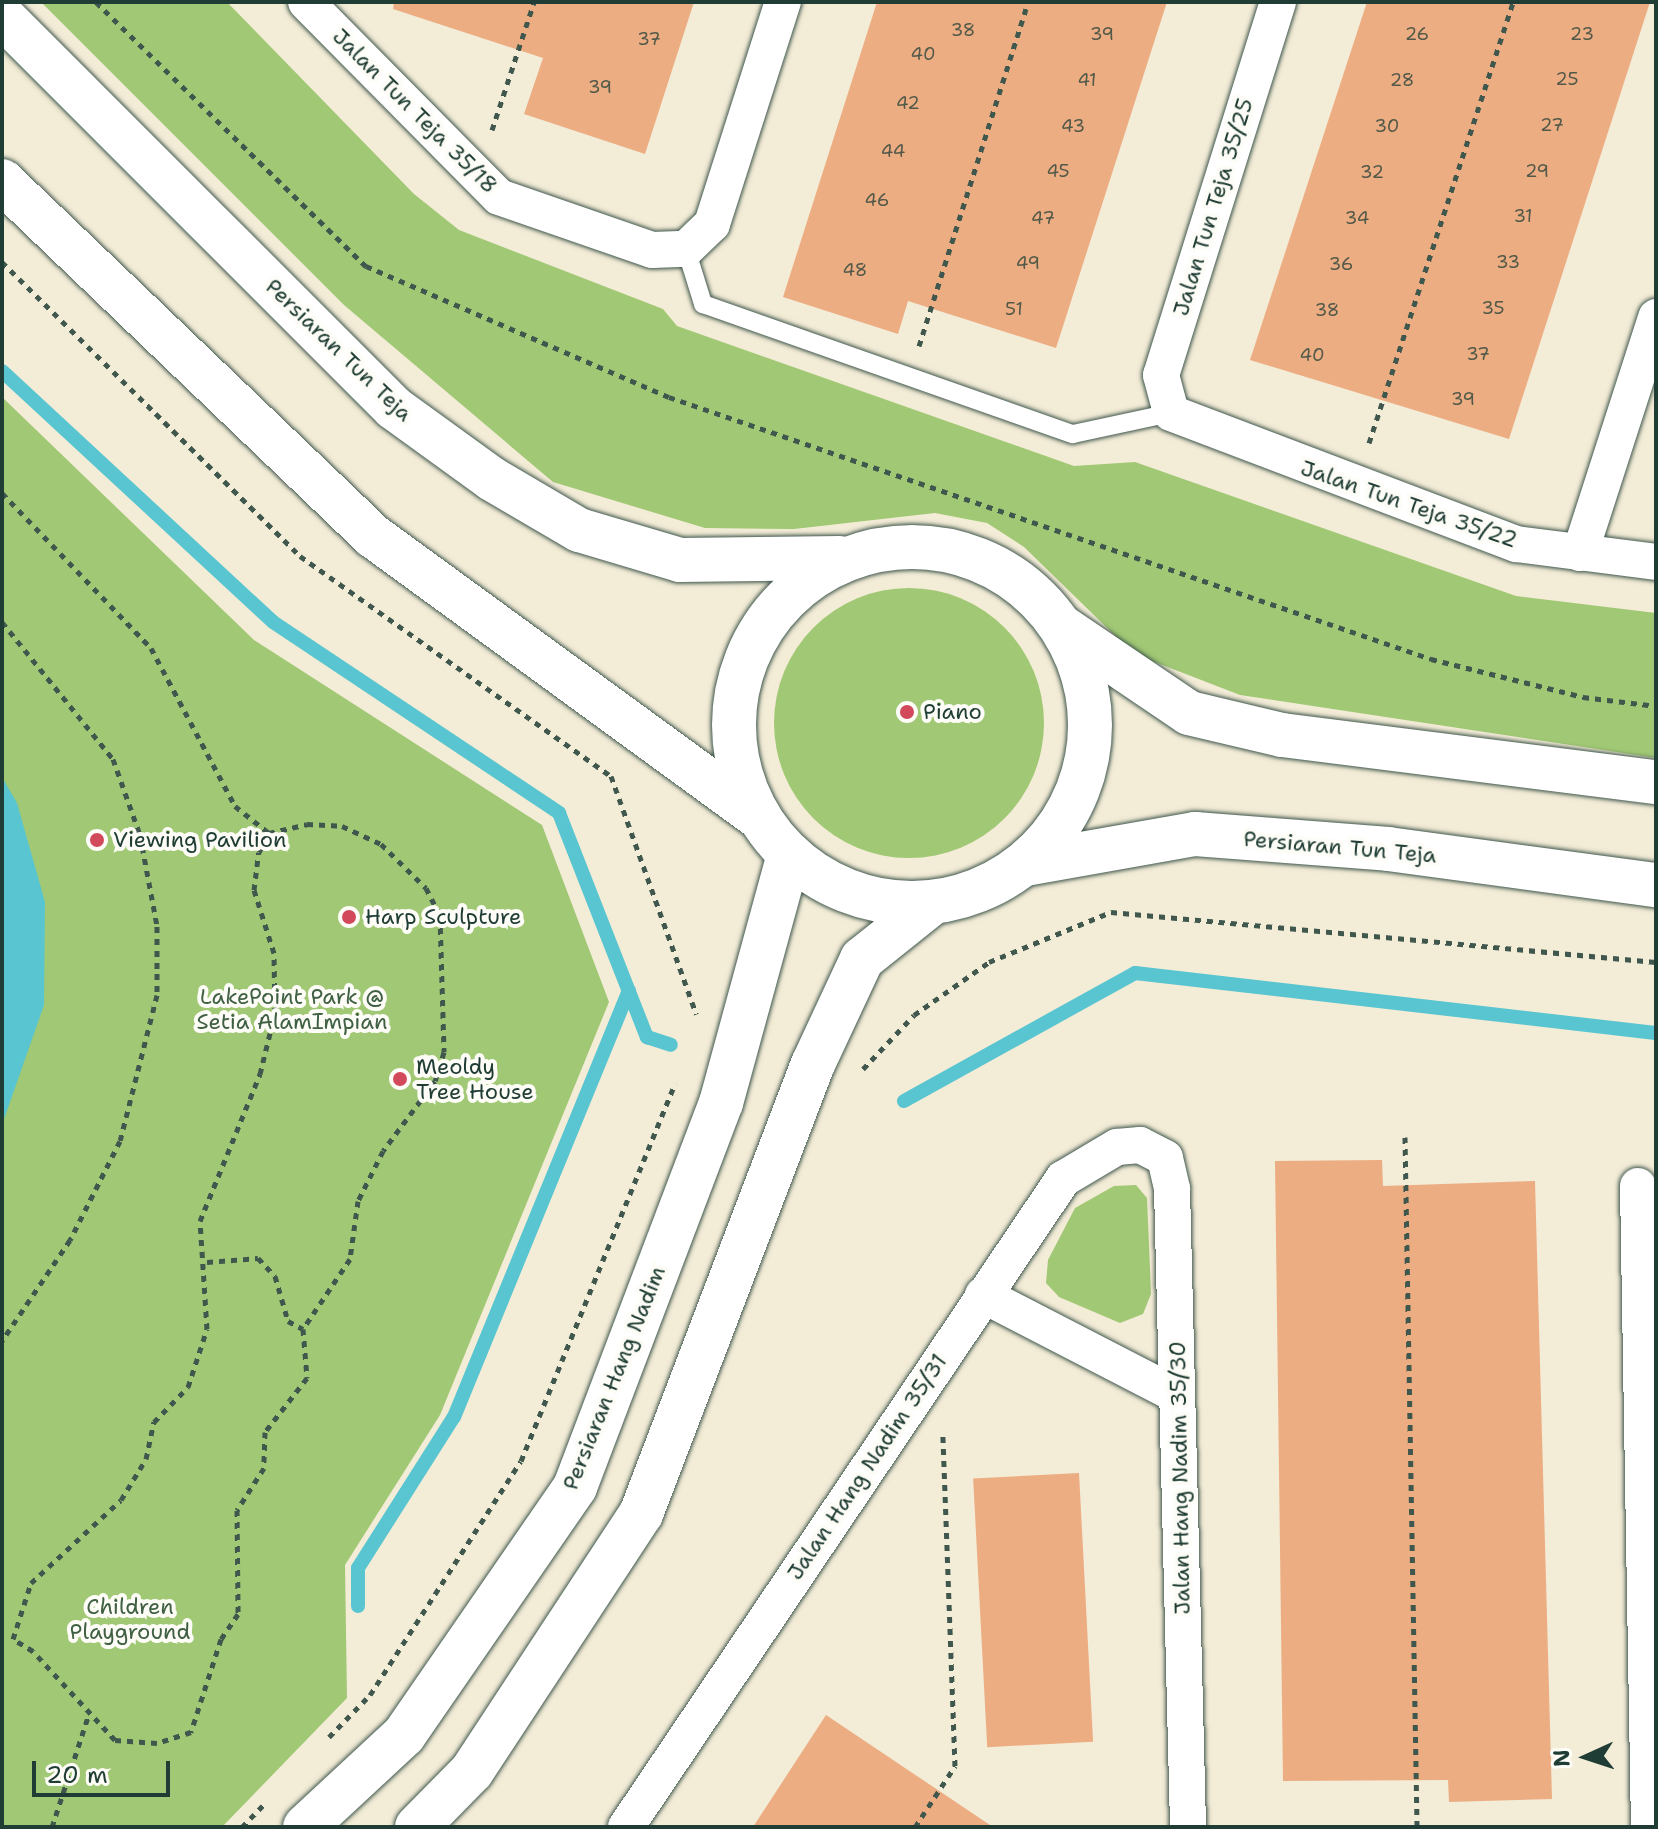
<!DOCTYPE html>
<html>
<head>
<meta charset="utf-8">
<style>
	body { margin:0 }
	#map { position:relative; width:1658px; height:1829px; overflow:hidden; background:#f3ecd7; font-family:"Shantell Sans",sans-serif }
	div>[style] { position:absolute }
	.green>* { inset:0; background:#a1c874 }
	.round { border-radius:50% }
	.water>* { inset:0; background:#59c5d1 }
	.stream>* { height:14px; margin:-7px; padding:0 7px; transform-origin:7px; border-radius:7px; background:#59c5d1 }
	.building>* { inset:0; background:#edad83; transform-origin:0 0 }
	.path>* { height:5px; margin-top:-2.5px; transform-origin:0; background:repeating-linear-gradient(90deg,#3f574c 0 6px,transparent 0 12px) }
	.roads { filter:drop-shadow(0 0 2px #3f574c) drop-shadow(0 0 2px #3f574c) }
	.service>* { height:18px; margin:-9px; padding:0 9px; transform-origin:9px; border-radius:9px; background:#fff }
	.minor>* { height:36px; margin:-18px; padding:0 18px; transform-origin:18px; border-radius:18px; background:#fff }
	.tertiary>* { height:44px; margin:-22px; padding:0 22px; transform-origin:22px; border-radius:22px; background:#fff }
	.primary>* { height:44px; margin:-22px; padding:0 22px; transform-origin:22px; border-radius:22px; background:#fff }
	.primary>.ring { margin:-22px; padding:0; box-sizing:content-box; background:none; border:44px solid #fff; border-radius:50% }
	.dots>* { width:22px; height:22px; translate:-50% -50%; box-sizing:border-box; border:4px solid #fdfcf7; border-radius:50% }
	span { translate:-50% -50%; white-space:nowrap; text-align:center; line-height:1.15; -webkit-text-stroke:8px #fdfcf7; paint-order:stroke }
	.number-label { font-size:18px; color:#525948 }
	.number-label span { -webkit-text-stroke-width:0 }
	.street-label { font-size:22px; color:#1f3d34 }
	.poi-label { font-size:22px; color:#1f3d34 }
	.left { translate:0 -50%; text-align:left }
	.park-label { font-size:22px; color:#406044 }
	.frame { position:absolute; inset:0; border:4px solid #1f3d34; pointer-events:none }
	.north { position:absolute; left:1546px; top:1717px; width:80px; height:80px; -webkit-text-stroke:6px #fdfcf7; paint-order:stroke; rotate:267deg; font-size:22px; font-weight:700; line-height:32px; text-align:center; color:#1f3d34 }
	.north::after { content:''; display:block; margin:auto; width:28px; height:36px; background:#1f3d34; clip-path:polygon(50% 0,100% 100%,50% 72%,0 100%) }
	.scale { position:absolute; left:32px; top:1761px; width:138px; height:36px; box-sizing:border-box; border:4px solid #1f3d34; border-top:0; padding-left:10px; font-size:24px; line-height:28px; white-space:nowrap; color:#1f3d34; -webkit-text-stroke:6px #fdfcf7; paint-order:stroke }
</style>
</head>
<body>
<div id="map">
	<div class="green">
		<div style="clip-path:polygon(41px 2px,227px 2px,414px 194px,459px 230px,663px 309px,677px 326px,1074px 466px,1135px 462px,1516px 596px,1656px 613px,1656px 758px,1240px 695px,1134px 654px,1024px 547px,987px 523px,935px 513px,794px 529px,705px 528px,553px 482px,344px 305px)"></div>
		<div style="clip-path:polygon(2px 397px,254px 640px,542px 825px,609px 1002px,440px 1415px,345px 1565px,347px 1698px,222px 1827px,2px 1827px)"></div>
		<div class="round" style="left:774px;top:588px;width:270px;height:270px"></div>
		<div style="clip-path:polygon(1136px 1185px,1147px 1198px,1151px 1294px,1143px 1314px,1120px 1323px,1059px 1297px,1046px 1283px,1048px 1260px,1075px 1208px,1114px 1186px)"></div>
	</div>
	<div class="water">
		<div style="clip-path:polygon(2px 777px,17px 803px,45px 902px,44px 1005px,2px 1125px)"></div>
	</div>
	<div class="stream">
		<div style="left:2px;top:371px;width:369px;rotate:42.8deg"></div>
		<div style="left:273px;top:622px;width:344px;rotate:33.7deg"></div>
		<div style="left:559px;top:813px;width:241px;rotate:68.6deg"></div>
		<div style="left:647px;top:1037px;width:25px;rotate:18deg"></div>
		<div style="left:904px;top:1101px;width:264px;rotate:-29deg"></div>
		<div style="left:1135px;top:973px;width:524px;rotate:6.57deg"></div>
		<div style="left:358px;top:1606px;width:38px;rotate:-90deg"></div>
		<div style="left:358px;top:1568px;width:179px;rotate:-57.6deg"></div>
		<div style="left:454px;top:1417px;width:461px;rotate:-67.7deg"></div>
	</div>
	<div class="building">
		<div style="clip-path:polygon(394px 2px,694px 2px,645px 154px,524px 114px,543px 58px,393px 9px)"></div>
		<div style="clip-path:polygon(877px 2px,1167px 2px,1056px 348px,908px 301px,898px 334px,783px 297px)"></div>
		<div style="clip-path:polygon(1367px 2px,1650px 2px,1509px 439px,1250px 360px)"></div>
		<div style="clip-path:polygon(1382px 1160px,1383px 1186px,1535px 1181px,1552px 1799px,1449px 1802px,1448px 1780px,1283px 1781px,1275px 1161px)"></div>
		<div style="left:1079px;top:1473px;width:269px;height:106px;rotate:87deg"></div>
		<div style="clip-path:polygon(826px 1715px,993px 1827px,753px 1827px)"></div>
	</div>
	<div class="path">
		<div style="left:96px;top:2px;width:378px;rotate:44.4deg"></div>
		<div style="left:366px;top:266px;width:330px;rotate:23.4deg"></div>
		<div style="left:669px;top:397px;width:806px;rotate:18.97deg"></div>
		<div style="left:1431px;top:659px;width:157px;rotate:14deg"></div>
		<div style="left:1583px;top:697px;width:74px;rotate:7deg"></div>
		<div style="left:492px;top:130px;width:135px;rotate:-71.8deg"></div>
		<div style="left:2px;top:262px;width:419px;rotate:44.6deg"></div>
		<div style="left:300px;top:556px;width:381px;rotate:35.3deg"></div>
		<div style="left:611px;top:776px;width:253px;rotate:70.3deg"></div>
		<div style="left:919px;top:346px;width:361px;rotate:-72.4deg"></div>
		<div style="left:1369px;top:443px;width:464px;rotate:-71.9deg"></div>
		<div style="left:2px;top:493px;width:215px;rotate:46.1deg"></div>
		<div style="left:151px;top:648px;width:179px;rotate:62deg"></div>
		<div style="left:235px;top:806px;width:43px;rotate:38.5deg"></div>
		<div style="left:2px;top:622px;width:176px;rotate:51deg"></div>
		<div style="left:113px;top:759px;width:81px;rotate:70.4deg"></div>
		<div style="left:140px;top:835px;width:93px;rotate:79.4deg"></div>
		<div style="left:157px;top:926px;width:69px;rotate:90deg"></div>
		<div style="left:157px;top:995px;width:151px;rotate:104.2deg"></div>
		<div style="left:120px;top:1141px;width:111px;rotate:116.8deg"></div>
		<div style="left:70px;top:1240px;width:122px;rotate:124deg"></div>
		<div style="left:307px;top:824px;width:35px;rotate:3deg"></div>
		<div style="left:342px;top:826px;width:43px;rotate:24.8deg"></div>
		<div style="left:381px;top:844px;width:63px;rotate:44.4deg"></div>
		<div style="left:426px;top:888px;width:31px;rotate:63deg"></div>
		<div style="left:440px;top:916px;width:136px;rotate:88.3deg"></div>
		<div style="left:444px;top:1052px;width:30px;rotate:107deg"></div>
		<div style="left:435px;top:1081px;width:87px;rotate:126.6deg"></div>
		<div style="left:383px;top:1151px;width:56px;rotate:116.6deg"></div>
		<div style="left:358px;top:1201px;width:59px;rotate:97.9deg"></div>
		<div style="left:350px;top:1259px;width:84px;rotate:123.9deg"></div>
		<div style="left:303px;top:1329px;width:49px;rotate:85.3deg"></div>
		<div style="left:307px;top:1378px;width:68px;rotate:127.9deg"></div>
		<div style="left:265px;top:1432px;width:36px;rotate:92deg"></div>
		<div style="left:264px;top:1468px;width:50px;rotate:122.7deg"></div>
		<div style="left:237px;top:1510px;width:104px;rotate:89.4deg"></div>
		<div style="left:238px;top:1614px;width:30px;rotate:124deg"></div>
		<div style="left:221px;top:1639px;width:98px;rotate:107.9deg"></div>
		<div style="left:191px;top:1732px;width:36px;rotate:162deg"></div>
		<div style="left:157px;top:1743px;width:42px;rotate:-175.9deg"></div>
		<div style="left:115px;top:1740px;width:121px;rotate:-132.7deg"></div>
		<div style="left:33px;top:1651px;width:23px;rotate:-149deg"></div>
		<div style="left:13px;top:1639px;width:59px;rotate:-72.2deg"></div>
		<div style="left:31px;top:1583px;width:122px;rotate:-42.7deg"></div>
		<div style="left:121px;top:1500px;width:48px;rotate:-58.6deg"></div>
		<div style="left:146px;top:1459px;width:38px;rotate:-78deg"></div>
		<div style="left:154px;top:1422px;width:49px;rotate:-45.8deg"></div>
		<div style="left:188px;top:1387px;width:61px;rotate:-71.9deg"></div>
		<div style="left:207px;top:1329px;width:108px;rotate:-93.7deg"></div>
		<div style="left:200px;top:1221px;width:159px;rotate:-67.8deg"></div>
		<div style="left:260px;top:1074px;width:63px;rotate:-76.2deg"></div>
		<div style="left:275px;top:1013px;width:60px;rotate:-91deg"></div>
		<div style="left:274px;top:953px;width:66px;rotate:-107.6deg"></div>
		<div style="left:254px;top:890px;width:38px;rotate:-83deg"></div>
		<div style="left:259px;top:852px;width:21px;rotate:-62deg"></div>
		<div style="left:269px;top:833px;width:39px;rotate:-13deg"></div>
		<div style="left:863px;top:1069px;width:74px;rotate:-46.6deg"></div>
		<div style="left:914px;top:1015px;width:92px;rotate:-35.2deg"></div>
		<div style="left:989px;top:962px;width:132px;rotate:-22.3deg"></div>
		<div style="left:1111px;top:912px;width:547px;rotate:5.24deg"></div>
		<div style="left:1405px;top:1137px;width:690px;rotate:89deg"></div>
		<div style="left:207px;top:1262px;width:51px;rotate:-4.5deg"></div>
		<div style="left:258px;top:1258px;width:25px;rotate:47deg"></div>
		<div style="left:275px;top:1276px;width:47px;rotate:73.9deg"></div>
		<div style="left:288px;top:1321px;width:17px;rotate:28deg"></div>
		<div style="left:329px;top:1737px;width:59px;rotate:-45.7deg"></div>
		<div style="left:370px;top:1695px;width:278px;rotate:-57.2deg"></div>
		<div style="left:521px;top:1461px;width:408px;rotate:-67.8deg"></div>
		<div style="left:52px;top:1827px;width:116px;rotate:-71.9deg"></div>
		<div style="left:242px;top:1827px;width:30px;rotate:-46deg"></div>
		<div style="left:915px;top:1827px;width:73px;rotate:-56.7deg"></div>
		<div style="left:955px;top:1766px;width:334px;rotate:-92.1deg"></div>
	</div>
	<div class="roads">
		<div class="service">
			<div style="left:686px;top:249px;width:58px;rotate:72.8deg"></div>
			<div style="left:703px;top:304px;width:392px;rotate:19.4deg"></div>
			<div style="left:1073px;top:434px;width:100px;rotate:-12.1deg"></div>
		</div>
		<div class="minor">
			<div style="left:306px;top:2px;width:274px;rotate:45.3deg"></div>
			<div style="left:499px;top:197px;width:162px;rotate:19.1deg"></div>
			<div style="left:652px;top:250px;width:34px;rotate:-2deg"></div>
			<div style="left:686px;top:249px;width:36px;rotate:-44deg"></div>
			<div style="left:712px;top:224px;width:233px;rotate:-72.3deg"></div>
			<div style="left:1278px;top:2px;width:391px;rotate:107.4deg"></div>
			<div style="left:1161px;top:375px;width:39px;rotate:75deg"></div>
			<div style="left:1171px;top:413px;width:369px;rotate:20.8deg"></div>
			<div style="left:1516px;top:544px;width:141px;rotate:7.3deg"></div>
			<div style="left:1580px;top:553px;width:248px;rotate:-72.1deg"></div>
			<div style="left:1638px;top:1186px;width:641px;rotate:89.02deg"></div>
			<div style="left:983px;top:1295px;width:218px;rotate:27.3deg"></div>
			<div style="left:626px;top:1827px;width:782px;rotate:-56deg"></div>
			<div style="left:1063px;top:1179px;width:63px;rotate:-30.7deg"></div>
			<div style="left:1117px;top:1147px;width:23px;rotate:-5deg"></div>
			<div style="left:1140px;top:1145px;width:28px;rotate:27deg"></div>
			<div style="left:1165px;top:1158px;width:32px;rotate:77deg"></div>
			<div style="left:1172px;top:1189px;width:638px;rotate:88.56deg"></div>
		</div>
		<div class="tertiary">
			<div style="left:305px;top:1827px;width:135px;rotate:-42.9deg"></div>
			<div style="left:404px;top:1735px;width:301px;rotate:-55.4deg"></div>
			<div style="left:575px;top:1487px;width:411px;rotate:-69.2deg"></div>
			<div style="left:721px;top:1103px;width:257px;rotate:-74.7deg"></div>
			<div style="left:417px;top:1827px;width:78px;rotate:-45.5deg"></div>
			<div style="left:472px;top:1771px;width:308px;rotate:-56.7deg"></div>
			<div style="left:641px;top:1514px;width:482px;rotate:-69.1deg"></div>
			<div style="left:813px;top:1064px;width:116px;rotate:-65deg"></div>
			<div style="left:862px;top:959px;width:88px;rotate:-38.6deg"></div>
		</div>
		<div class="primary">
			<div style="left:2px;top:16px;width:554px;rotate:45deg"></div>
			<div style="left:394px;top:408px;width:121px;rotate:35.9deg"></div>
			<div style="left:492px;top:479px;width:101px;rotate:30.4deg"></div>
			<div style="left:579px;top:530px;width:105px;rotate:16.5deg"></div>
			<div style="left:680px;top:560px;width:160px;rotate:-0.7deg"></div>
			<div style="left:2px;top:181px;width:513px;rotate:43.74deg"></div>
			<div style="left:373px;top:536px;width:475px;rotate:36.1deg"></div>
			<div class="ring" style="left:734px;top:547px;width:312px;height:312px"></div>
			<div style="left:1062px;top:627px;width:153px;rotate:34.1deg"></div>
			<div style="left:1189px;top:713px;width:96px;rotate:13.3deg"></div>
			<div style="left:1282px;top:735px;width:377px;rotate:7.2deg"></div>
			<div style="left:1025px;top:864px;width:173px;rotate:-10deg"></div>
			<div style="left:1195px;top:834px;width:194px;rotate:4.4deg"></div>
			<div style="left:1388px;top:849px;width:270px;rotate:7.7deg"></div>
		</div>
	</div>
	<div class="dots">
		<div style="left:907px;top:712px;background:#d1495b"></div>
		<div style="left:97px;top:840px;background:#d1495b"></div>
		<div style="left:349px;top:917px;background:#d1495b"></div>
		<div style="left:400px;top:1079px;background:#d1495b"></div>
	</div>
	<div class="number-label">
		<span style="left:963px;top:30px">38</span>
		<span style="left:1102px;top:34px">39</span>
		<span style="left:1417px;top:34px">26</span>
		<span style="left:1582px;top:34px">23</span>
		<span style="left:649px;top:39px">37</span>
		<span style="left:923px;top:54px">40</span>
		<span style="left:1567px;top:79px">25</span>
		<span style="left:1087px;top:80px">41</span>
		<span style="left:1402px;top:80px">28</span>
		<span style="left:600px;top:87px">39</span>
		<span style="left:908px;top:103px">42</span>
		<span style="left:1552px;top:125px">27</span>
		<span style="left:1073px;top:126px">43</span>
		<span style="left:1387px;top:126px">30</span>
		<span style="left:893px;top:151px">44</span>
		<span style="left:1058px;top:171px">45</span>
		<span style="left:1537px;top:171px">29</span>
		<span style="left:1372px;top:172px">32</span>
		<span style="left:877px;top:200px">46</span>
		<span style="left:1523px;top:216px">31</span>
		<span style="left:1043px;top:218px">47</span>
		<span style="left:1357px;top:218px">34</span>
		<span style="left:1508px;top:262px">33</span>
		<span style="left:1028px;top:263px">49</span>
		<span style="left:1341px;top:264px">36</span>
		<span style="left:855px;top:270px">48</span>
		<span style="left:1493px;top:308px">35</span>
		<span style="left:1014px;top:309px">51</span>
		<span style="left:1327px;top:310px">38</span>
		<span style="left:1478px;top:354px">37</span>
		<span style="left:1312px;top:355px">40</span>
		<span style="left:1463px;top:399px">39</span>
	</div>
	<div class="street-label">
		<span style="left:415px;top:111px;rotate:45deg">Jalan Tun Teja 35/18</span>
		<span style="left:1213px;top:207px;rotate:-73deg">Jalan Tun Teja 35/25</span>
		<span style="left:339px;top:350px;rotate:44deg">Persiaran Tun Teja</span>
		<span style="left:1409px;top:504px;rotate:19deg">Jalan Tun Teja 35/22</span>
		<span style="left:1340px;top:847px;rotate:5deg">Persiaran Tun Teja</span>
		<span style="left:614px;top:1378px;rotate:-68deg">Persiaran Hang Nadim</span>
		<span style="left:867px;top:1467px;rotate:-56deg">Jalan Hang Nadim 35/31</span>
		<span style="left:1180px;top:1478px;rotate:-91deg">Jalan Hang Nadim 35/30</span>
	</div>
	<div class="poi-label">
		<span class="left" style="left:923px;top:712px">Piano</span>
		<span class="left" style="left:113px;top:840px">Viewing Pavilion</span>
		<span class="left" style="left:365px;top:917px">Harp Sculpture</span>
		<span class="left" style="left:416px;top:1079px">Meoldy<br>Tree House</span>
	</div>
	<div class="park-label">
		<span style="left:292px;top:1009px">LakePoint Park @<br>Setia AlamImpian</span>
		<span style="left:130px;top:1619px">Children<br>Playground</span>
	</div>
	<div class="frame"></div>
	<div class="north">N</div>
	<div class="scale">20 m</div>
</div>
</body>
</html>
